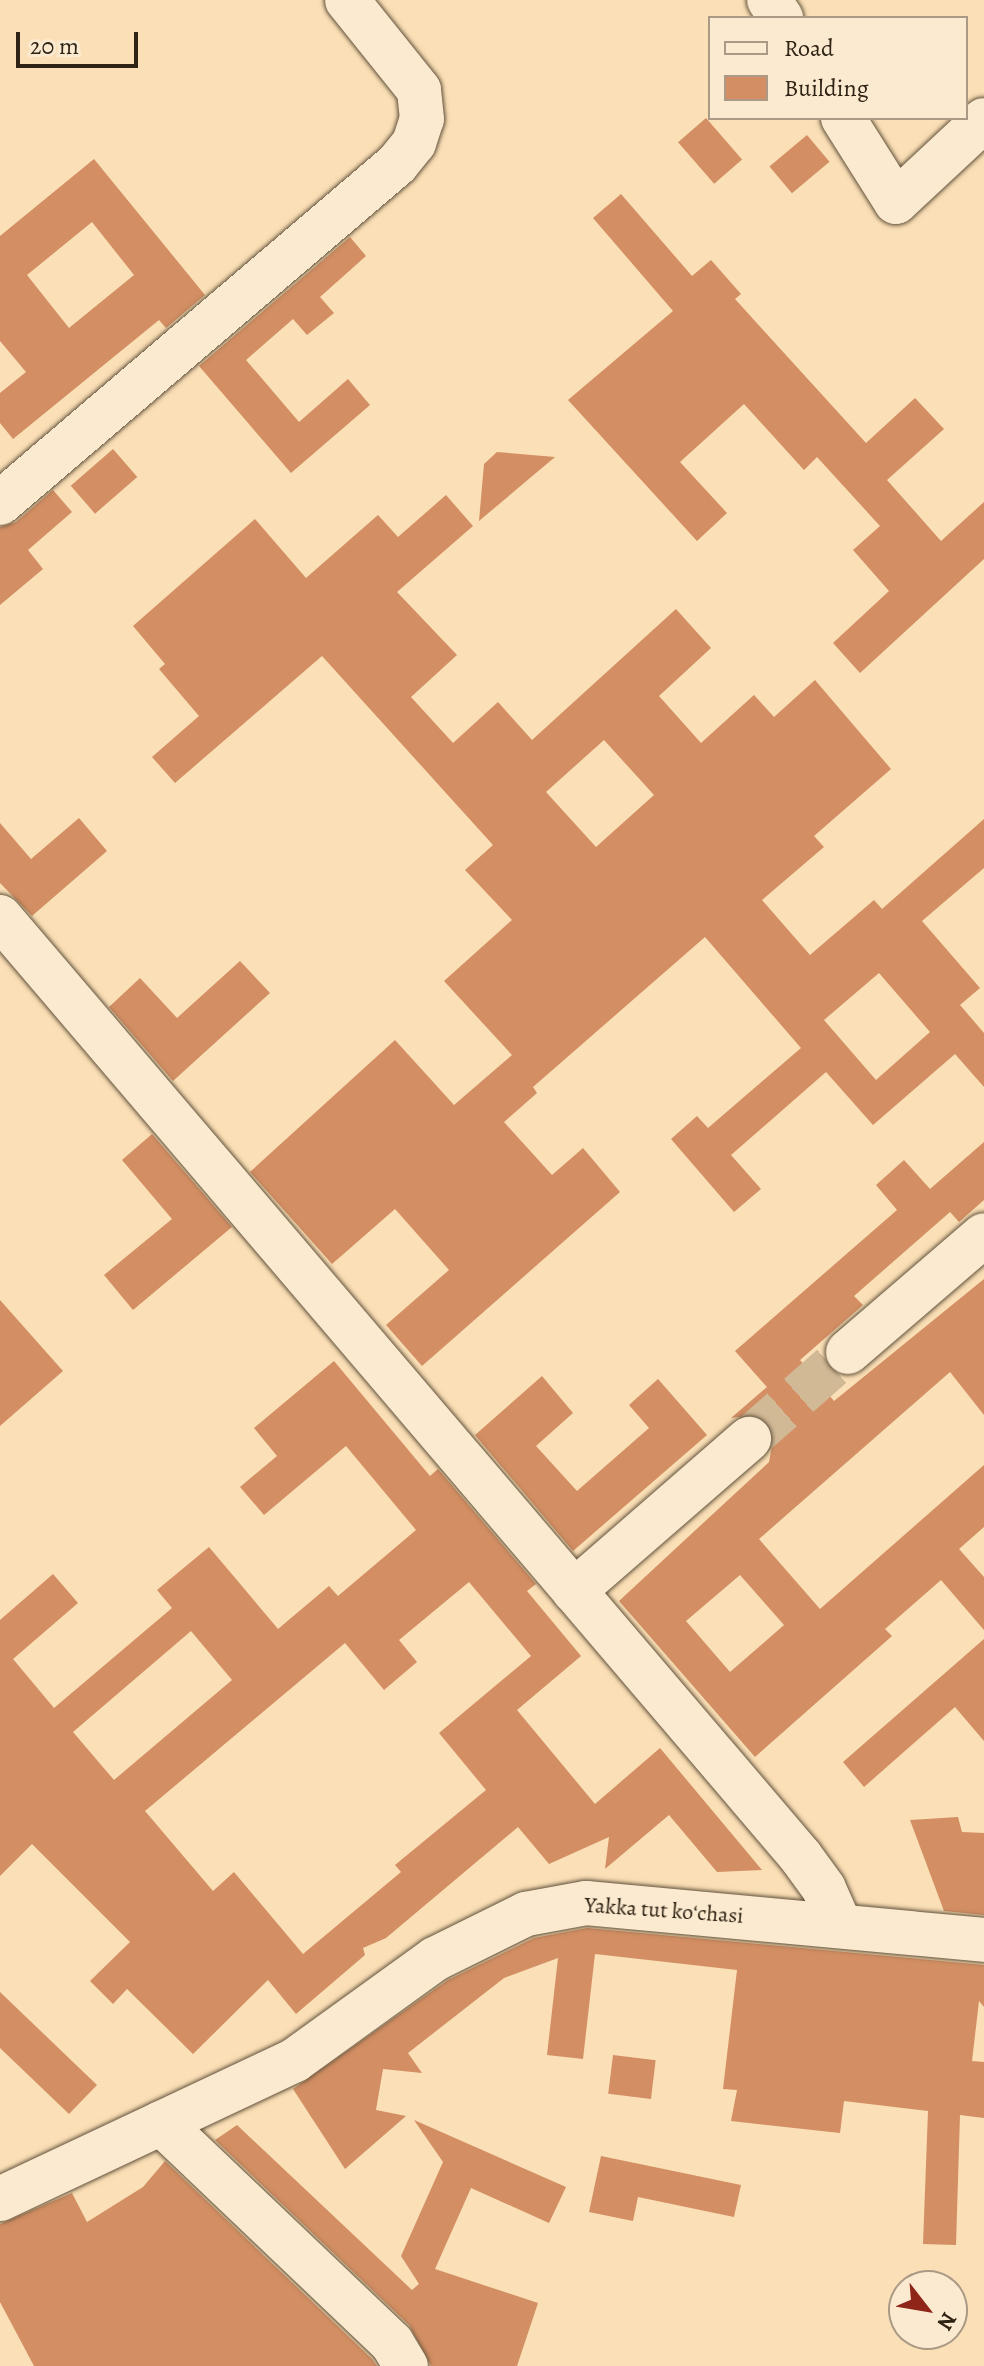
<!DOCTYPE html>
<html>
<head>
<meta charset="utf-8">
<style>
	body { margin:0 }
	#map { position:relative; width:984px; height:2366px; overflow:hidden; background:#fbdfb6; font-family:Alegreya,serif }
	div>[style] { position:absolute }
	.building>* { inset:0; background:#d38e63; transform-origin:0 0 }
	.minor-tunnel>* { height:44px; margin-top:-22px; transform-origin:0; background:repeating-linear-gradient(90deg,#d2b996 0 44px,transparent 0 66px) }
	.roads { filter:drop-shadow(0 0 2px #61523c) drop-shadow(0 0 2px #61523c) }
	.minor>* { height:44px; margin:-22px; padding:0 22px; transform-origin:22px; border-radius:22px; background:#fcead0 }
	span { translate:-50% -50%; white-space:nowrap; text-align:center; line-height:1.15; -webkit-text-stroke:6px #fcead0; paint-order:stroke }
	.street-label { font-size:22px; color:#2e2314 }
	.legend { position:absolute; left:708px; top:16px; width:260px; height:104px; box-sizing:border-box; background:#fcead0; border:2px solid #aa9a85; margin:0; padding:10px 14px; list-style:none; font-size:24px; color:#2e2314 }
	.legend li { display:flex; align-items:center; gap:16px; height:40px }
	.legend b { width:40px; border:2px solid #aa9a85 }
	.north { position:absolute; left:888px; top:2270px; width:80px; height:80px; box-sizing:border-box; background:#fcead0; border:2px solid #aa9a85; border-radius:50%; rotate:121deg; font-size:22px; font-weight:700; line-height:32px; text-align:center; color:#2e2314 }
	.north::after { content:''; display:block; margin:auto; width:28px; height:36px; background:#8f2418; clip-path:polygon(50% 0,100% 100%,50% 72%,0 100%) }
	.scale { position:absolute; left:16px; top:32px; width:122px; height:36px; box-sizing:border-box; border:4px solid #2e2314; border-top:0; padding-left:10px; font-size:24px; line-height:28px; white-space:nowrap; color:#2e2314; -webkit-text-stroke:6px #fcead0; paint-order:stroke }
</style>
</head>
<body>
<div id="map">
	<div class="building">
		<div style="left:706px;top:118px;width:55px;height:37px;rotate:49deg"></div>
		<div style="left:807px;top:135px;width:35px;height:49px;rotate:50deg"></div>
		<div style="clip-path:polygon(evenodd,94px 159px,205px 295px,166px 328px,159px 320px,13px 439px,0 423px,0 393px,26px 372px,0 341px,0 236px,94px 159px,92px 222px,134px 275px,69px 328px,27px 275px,92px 222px)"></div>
		<div style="clip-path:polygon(621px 194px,692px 276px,711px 260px,741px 294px,735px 299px,866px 443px,915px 398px,944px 429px,887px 480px,941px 541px,984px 502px,984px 559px,860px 673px,833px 643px,889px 591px,853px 550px,880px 526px,817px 457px,804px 470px,744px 404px,680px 462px,727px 513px,697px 541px,568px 400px,673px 311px,593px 218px)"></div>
		<div style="clip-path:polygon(350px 237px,366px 256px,320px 297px,334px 313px,307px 335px,293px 319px,246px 360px,299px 422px,348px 379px,370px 405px,291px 473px,199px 366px)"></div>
		<div style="left:113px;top:449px;width:37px;height:56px;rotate:49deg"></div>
		<div style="clip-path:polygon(497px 452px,555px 457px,479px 521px,484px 464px)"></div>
		<div style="clip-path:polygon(53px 490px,72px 512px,28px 550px,43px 569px,0 605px,0 527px,16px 522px)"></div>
		<div style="clip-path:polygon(evenodd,446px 495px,473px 526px,397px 592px,457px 655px,411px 697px,453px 743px,498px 702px,532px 740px,676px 609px,711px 648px,659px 696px,701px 743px,754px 695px,774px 717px,815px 680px,891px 769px,814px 836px,824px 847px,762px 900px,810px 955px,874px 900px,882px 909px,984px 819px,984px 868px,922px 921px,980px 988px,960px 1005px,984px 1033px,984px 1087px,955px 1054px,873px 1125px,826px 1072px,731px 1155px,761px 1189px,734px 1212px,671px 1139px,697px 1116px,708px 1128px,801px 1048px,705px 937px,533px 1087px,537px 1093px,504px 1122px,552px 1175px,583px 1148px,620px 1192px,422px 1366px,386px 1325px,449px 1270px,395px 1209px,332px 1264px,250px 1172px,395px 1040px,454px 1105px,512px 1055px,444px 981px,512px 920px,465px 870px,493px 845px,322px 656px,175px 783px,152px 757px,199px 716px,159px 669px,165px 664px,133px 626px,255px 519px,306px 578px,378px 515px,398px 537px,446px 495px,604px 740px,654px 795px,596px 847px,546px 792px,604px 740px,446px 495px,879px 973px,930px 1032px,876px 1080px,824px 1020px,879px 973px)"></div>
		<div style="clip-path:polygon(79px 818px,107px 851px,32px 916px,0 883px,0 823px,31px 859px)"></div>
		<div style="clip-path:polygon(240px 961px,270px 993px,173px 1081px,109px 1007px,140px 978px,177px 1018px)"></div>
		<div style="clip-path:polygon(152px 1134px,232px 1227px,133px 1310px,104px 1275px,172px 1219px,122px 1160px)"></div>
		<div style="clip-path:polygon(evenodd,984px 1142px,984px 1200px,959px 1222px,950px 1212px,854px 1296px,863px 1305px,800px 1360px,834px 1401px,984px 1279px,984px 1415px,950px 1372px,759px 1539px,820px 1609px,984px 1465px,984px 1527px,959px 1549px,984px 1577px,984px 1630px,941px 1580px,885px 1629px,892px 1636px,755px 1757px,619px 1601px,769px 1462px,774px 1435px,767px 1422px,756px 1415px,731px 1418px,767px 1387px,735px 1351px,897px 1210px,876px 1185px,904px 1160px,930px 1189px,984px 1142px,740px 1575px,784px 1625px,730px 1672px,686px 1621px,740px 1575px)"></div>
		<div style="clip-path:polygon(0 1300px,63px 1371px,0 1426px)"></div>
		<div style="clip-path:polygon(evenodd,334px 1361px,430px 1476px,438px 1469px,536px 1584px,527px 1591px,581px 1656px,517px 1710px,595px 1804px,660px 1748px,762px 1870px,717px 1872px,669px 1815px,605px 1869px,609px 1837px,549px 1864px,518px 1827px,386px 1938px,363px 1948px,365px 1955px,296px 2014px,268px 1980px,193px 2054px,127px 1989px,113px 2004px,90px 1981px,130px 1942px,32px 1844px,0 1876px,0 1620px,53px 1574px,78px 1603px,13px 1659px,54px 1708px,172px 1608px,157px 1590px,209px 1547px,278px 1629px,329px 1586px,338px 1596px,416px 1530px,346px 1446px,264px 1515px,240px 1487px,277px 1456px,254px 1428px,334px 1361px,469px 1582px,531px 1656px,439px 1733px,486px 1790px,395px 1865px,401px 1872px,303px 1954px,234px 1872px,213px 1891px,145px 1811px,345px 1643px,384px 1690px,417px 1662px,399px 1640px,469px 1582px,334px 1361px,191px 1631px,232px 1680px,114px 1780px,73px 1732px,191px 1631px)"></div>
		<div style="clip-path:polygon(542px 1376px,573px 1413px,536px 1446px,577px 1491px,649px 1428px,629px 1405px,658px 1379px,707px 1435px,573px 1551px,475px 1435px)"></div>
		<div style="clip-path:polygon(984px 1639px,984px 1741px,955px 1707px,864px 1787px,843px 1762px)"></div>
		<div style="clip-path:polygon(958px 1817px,962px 1832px,984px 1833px,984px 1915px,944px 1911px,910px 1820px)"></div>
		<div style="clip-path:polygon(587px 1928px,984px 1965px,984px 2007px,979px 2001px,972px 2061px,984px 2062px,984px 2118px,960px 2115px,956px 2245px,923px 2244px,928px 2111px,844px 2101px,840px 2133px,731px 2121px,737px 2090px,723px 2089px,737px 1970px,595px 1954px,583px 2059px,547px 2055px,558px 1958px,504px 1978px,408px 2053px,422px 2073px,383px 2069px,376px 2110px,406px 2116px,345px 2169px,293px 2089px,448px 1980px,534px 1938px)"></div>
		<div style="clip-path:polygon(0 1992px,97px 2085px,69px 2114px,0 2048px)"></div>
		<div style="left:613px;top:2055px;width:43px;height:39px;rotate:7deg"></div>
		<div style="clip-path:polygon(414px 2120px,566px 2187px,549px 2223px,471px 2188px,435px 2269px,538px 2303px,517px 2366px,431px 2366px,409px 2325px,215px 2140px,237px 2125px,412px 2290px,419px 2284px,401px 2256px,443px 2162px)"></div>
		<div style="clip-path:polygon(601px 2156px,741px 2185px,734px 2217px,638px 2197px,633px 2221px,589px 2212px)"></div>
		<div style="clip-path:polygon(165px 2161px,372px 2359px,377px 2366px,34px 2366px,0 2302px,0 2224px,72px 2193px,87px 2222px,143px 2187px)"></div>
	</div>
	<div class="minor-tunnel">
		<div style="left:749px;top:1439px;width:132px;rotate:-41.3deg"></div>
	</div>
	<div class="roads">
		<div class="minor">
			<div style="left:769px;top:0;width:22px;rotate:56deg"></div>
			<div style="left:843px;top:118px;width:99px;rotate:57.8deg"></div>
			<div style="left:896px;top:202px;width:120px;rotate:-43deg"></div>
			<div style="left:0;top:503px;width:522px;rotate:-40.49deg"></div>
			<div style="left:397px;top:164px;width:27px;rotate:-51deg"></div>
			<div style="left:414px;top:143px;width:25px;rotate:-72deg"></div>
			<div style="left:422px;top:119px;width:29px;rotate:-96deg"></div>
			<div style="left:419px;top:90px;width:115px;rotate:-128.7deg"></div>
			<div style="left:0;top:917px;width:1235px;rotate:49.56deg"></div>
			<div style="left:801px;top:1857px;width:39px;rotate:54deg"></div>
			<div style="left:824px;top:1889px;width:39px;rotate:66deg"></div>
			<div style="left:848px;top:1352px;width:179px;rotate:-40.7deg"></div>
			<div style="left:574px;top:1591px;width:232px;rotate:-41deg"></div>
			<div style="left:161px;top:2123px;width:319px;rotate:43.6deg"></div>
			<div style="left:392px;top:2343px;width:27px;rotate:59deg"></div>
			<div style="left:0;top:2199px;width:326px;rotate:-25.2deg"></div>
			<div style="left:295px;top:2060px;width:173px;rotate:-35.8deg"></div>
			<div style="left:435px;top:1959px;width:102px;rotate:-26.3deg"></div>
			<div style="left:526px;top:1914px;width:61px;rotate:-10.4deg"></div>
			<div style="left:586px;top:1903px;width:400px;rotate:5.3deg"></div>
		</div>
	</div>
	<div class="street-label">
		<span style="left:664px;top:1911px;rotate:4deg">Yakka tut koʻchasi</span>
	</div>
	<ul class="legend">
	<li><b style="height:10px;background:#fcead0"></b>Road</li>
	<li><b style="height:22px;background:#d38e63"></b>Building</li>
	</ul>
	<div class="north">N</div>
	<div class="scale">20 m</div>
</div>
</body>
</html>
